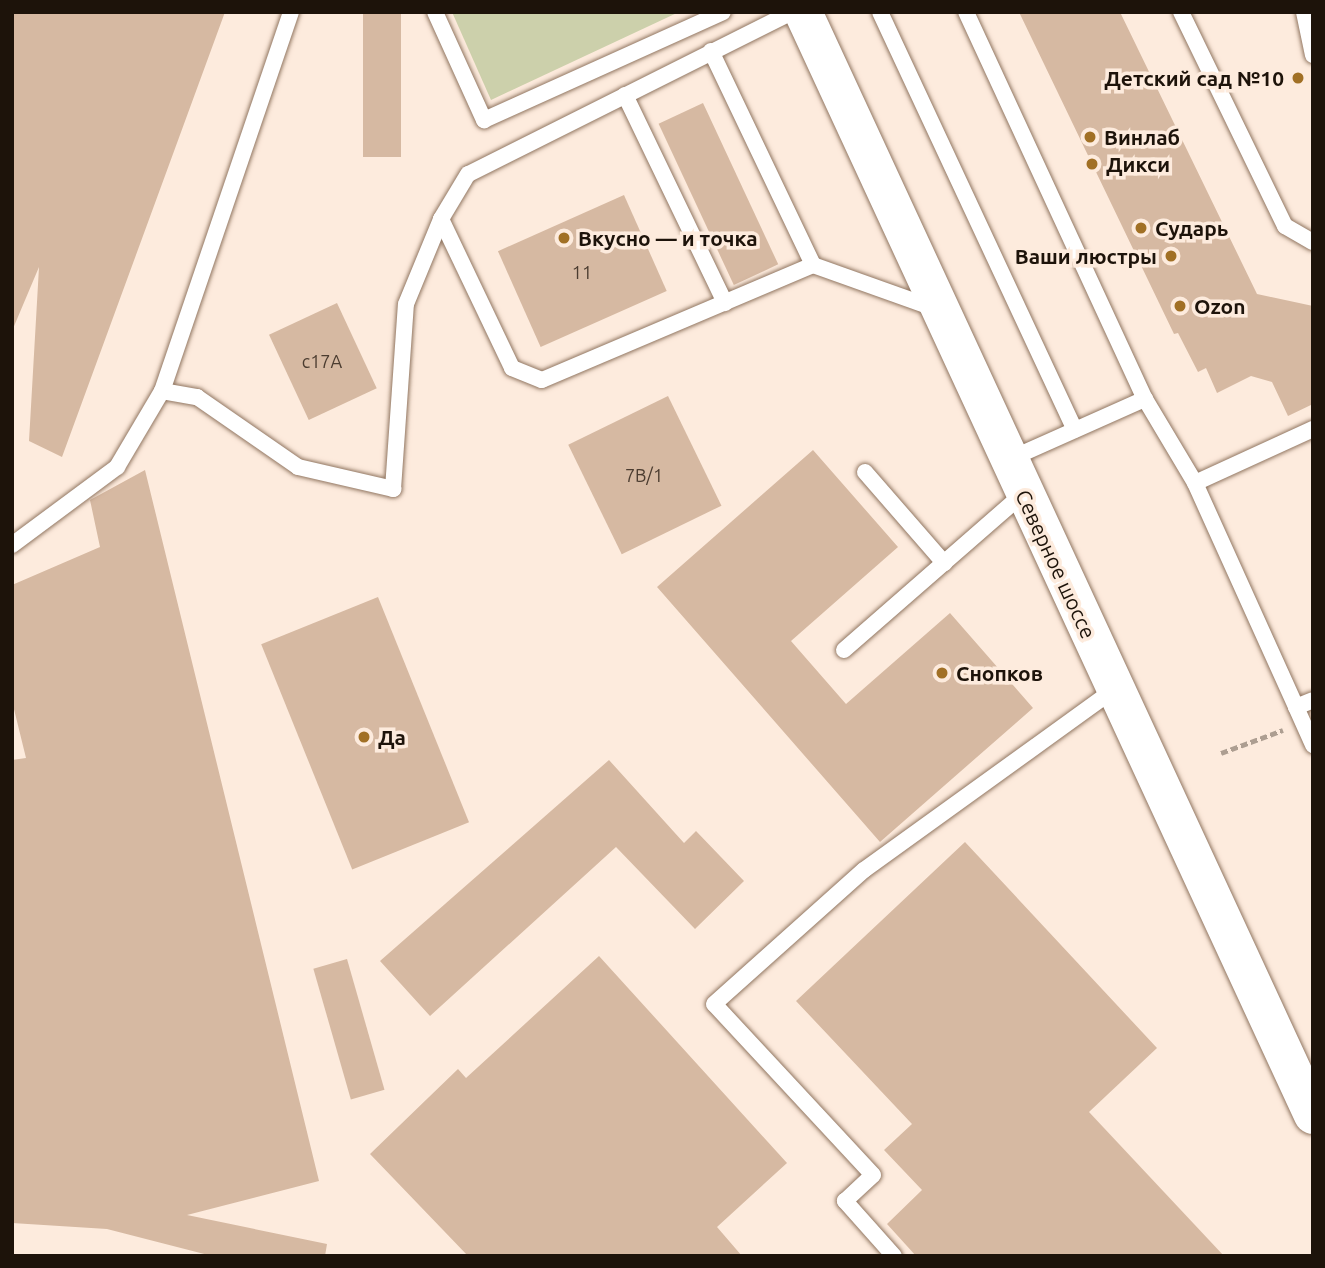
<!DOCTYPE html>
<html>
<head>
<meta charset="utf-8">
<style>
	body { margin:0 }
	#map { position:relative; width:1325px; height:1268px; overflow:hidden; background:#fdebdd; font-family:Ubuntu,sans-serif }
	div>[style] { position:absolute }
	.green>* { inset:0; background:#ccd0ab }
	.building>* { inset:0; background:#d6b9a2; transform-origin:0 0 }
	.path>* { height:4.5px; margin-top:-2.25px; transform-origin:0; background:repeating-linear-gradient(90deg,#ad9e91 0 7px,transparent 0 10.5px) }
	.roads { filter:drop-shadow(0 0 2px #917661) drop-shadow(0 0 2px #917661) }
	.lane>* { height:16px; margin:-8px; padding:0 8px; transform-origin:8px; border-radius:8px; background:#fff }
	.primary>* { height:38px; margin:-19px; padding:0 19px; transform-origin:19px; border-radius:19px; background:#fff }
	.dots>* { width:19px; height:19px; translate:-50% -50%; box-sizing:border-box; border:4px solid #fdebdd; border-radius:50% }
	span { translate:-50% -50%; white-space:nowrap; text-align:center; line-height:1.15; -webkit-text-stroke:7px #fdebdd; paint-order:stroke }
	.number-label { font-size:18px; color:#4b3c30 }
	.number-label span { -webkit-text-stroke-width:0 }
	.poi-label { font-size:21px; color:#1d130a; font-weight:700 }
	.right { translate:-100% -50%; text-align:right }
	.left { translate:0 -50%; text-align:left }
	.street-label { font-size:21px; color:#1d130a }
	.frame { position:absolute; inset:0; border:14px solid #1d130a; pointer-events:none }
</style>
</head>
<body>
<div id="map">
	<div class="green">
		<div style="clip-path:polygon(452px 12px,679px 12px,491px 100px)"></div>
	</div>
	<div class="building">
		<div style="clip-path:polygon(12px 12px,225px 12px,62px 457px,29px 441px,39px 267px,12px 331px)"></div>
		<div style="left:363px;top:12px;width:38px;height:145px"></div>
		<div style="clip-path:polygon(1019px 12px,1120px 12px,1257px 294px,1313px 306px,1313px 404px,1288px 416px,1272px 382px,1251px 376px,1217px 393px,1206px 368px,1198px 372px,1178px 333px,1174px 334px)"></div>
		<div style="left:703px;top:103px;width:178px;height:49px;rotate:65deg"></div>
		<div style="left:624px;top:195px;width:105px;height:138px;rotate:66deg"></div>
		<div style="left:337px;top:303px;width:94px;height:75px;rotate:65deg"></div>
		<div style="left:668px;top:396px;width:122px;height:111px;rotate:64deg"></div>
		<div style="clip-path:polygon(813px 450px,898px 547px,791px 641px,846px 704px,950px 613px,1033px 708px,880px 842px,657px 587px)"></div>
		<div style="clip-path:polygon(145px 470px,319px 1181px,187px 1215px,327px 1244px,325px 1256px,212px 1256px,107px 1229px,12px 1223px,12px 760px,26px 758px,12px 701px,12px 585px,100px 547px,90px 500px)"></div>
		<div style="left:378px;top:597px;width:243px;height:126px;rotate:68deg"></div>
		<div style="clip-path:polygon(609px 760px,684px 843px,696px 831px,744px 881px,695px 929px,616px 847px,430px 1016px,380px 961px)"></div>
		<div style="clip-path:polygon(965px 842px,1157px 1048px,1089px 1112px,1224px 1256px,916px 1256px,887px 1224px,922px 1190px,884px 1150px,912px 1124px,796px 1001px)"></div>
		<div style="clip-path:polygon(599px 956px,787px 1163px,717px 1227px,742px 1256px,468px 1256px,370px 1154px,458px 1069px,466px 1078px)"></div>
		<div style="left:347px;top:959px;width:136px;height:35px;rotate:74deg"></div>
	</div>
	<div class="path">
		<div style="left:1221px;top:753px;width:66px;rotate:-20.4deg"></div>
	</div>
	<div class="roads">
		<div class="lane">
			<div style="left:435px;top:12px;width:119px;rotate:65.6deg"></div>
			<div style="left:484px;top:120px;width:262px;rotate:-24.3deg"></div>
			<div style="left:792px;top:12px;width:362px;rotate:153.4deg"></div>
			<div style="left:468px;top:174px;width:52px;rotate:121deg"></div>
			<div style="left:441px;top:219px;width:165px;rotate:64.5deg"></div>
			<div style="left:512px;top:368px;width:32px;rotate:22deg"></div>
			<div style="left:542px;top:380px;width:294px;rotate:-23deg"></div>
			<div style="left:813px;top:265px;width:128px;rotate:19.6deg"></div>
			<div style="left:880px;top:12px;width:461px;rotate:65deg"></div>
			<div style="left:966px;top:12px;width:426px;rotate:65.2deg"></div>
			<div style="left:1145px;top:399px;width:98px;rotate:59.2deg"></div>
			<div style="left:1195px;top:483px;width:130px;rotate:-24.6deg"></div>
			<div style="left:1181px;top:12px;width:238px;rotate:64.1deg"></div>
			<div style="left:1285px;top:226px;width:32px;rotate:30deg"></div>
			<div style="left:1304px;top:12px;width:44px;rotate:78.2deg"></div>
			<div style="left:711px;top:51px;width:237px;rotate:64.5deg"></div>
			<div style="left:625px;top:95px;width:231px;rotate:64.3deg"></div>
			<div style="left:162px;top:391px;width:36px;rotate:10deg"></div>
			<div style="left:197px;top:397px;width:123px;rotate:34.7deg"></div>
			<div style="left:298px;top:467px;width:98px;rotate:13deg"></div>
			<div style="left:393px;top:489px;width:185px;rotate:-86deg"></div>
			<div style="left:406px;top:304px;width:92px;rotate:-67.6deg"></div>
			<div style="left:1010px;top:459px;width:148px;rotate:-24deg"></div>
			<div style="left:865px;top:472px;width:121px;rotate:49deg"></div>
			<div style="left:1195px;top:483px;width:246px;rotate:65.7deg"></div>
			<div style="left:1296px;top:707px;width:18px;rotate:-22deg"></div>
			<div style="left:12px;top:545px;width:131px;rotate:-36.6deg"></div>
			<div style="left:117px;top:467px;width:88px;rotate:-59.4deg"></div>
			<div style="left:162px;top:391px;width:400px;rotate:-71.2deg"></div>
			<div style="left:844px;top:650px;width:239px;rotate:-41.1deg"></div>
			<div style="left:1296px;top:707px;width:42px;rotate:65.9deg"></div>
			<div style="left:894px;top:1256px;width:74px;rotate:-131.7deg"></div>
			<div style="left:845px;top:1201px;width:38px;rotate:-43deg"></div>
			<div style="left:873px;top:1175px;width:233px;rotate:-132.9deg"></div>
			<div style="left:714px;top:1004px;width:201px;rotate:-41.8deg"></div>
			<div style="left:864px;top:870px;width:308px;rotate:-35.8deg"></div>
		</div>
		<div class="primary">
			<div style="left:803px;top:12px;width:1215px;rotate:65.19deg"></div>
		</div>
	</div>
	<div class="dots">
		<div style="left:1298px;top:78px;background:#a17025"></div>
		<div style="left:1090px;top:137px;background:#a17025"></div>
		<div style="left:1092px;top:164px;background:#a17025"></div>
		<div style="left:1141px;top:228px;background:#a17025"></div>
		<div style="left:564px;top:238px;background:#a17025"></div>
		<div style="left:1171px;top:256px;background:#a17025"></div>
		<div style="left:1180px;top:306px;background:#a17025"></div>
		<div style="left:942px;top:673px;background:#a17025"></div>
		<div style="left:364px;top:737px;background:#a17025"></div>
	</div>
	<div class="number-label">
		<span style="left:582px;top:272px">11</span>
		<span style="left:322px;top:361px">с17А</span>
		<span style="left:644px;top:475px">7В/1</span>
	</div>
	<div class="poi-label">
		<span class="right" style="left:1284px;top:78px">Детский сад №10</span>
		<span class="left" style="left:1104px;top:137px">Винлаб</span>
		<span class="left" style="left:1106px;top:164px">Дикси</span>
		<span class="left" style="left:1155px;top:228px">Сударь</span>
		<span class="left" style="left:578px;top:238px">Вкусно — и точка</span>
		<span class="right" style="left:1157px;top:256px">Ваши люстры</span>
		<span class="left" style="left:1194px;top:306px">Ozon</span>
		<span class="left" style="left:956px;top:673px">Снопков</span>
		<span class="left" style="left:378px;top:737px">Да</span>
	</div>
	<div class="street-label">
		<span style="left:1056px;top:564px;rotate:65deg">Северное шоссе</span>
	</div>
	<div class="frame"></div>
</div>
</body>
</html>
